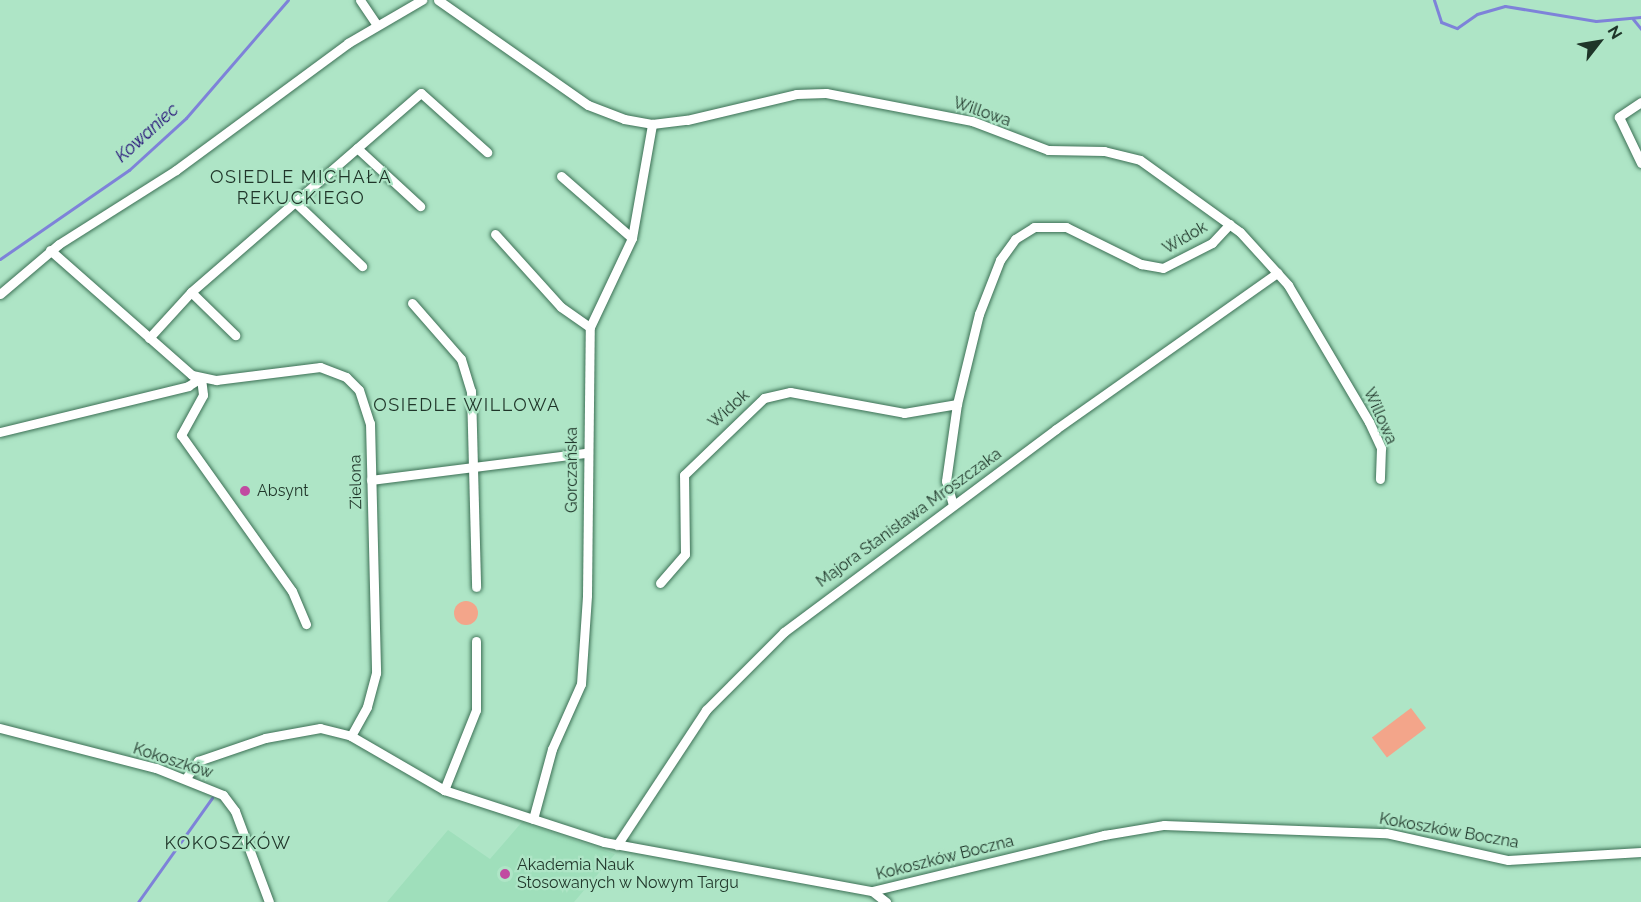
<!DOCTYPE html>
<html>
<head>
<meta charset="utf-8">
<style>
	body { margin:0 }
	#map { position:relative; width:1641px; height:902px; overflow:hidden; background:#aee5c6; font-family:Raleway,sans-serif }
	div>[style] { position:absolute }
	.built>* { inset:0; background:#9fdfbb }
	.green>* { inset:0; background:#f3a58a; transform-origin:0 0 }
	.round { border-radius:50% }
	.stream>* { height:3px; margin:-1.5px; padding:0 1.5px; transform-origin:1.5px; border-radius:1.5px; background:#7e82d9 }
	.roads { filter:drop-shadow(0 0 2px #3c7055) drop-shadow(0 0 2px #3c7055) }
	.minor>* { height:9px; margin:-4.5px; padding:0 4.5px; transform-origin:4.5px; border-radius:4.5px; background:#fff }
	.dots>* { width:16px; height:16px; translate:-50% -50%; box-sizing:border-box; border:3px solid #aee5c6; border-radius:50% }
	span { translate:-50% -50%; white-space:nowrap; text-align:center; line-height:1.15; -webkit-text-stroke:4.5px #aee5c6; paint-order:stroke }
	.street-label { font-size:16px; color:#1f3529 }
	.poi-label { font-size:16px; color:#1f3529 }
	.left { translate:0 -50%; text-align:left }
	.water-label { font-size:18px; color:#261379; font-style:italic }
	.neighbourhood-label { font-size:18px; color:#1f3529; letter-spacing:1.5px }
	.north { position:absolute; left:1569px; top:12px; width:60px; height:60px; -webkit-text-stroke:4px #aee5c6; paint-order:stroke; rotate:59deg; font-size:16px; font-weight:700; line-height:24px; text-align:center; color:#1f3529 }
	.north::after { content:''; display:block; margin:auto; width:21px; height:27px; background:#1f3529; clip-path:polygon(50% 0,100% 100%,50% 72%,0 100%) }
</style>
</head>
<body>
<div id="map">
	<div class="built">
		<div style="clip-path:polygon(522px 822px,615px 854px,574px 902px,387px 902px,448px 830px,490px 859px)"></div>
	</div>
	<div class="green">
		<div class="round" style="left:454px;top:601px;width:24px;height:24px"></div>
		<div style="left:1411px;top:708px;width:25px;height:49px;rotate:53deg"></div>
	</div>
	<div class="stream">
		<div style="left:1434px;top:0;width:23px;rotate:72deg"></div>
		<div style="left:1441px;top:22px;width:17px;rotate:21deg"></div>
		<div style="left:1457px;top:28px;width:24px;rotate:-35deg"></div>
		<div style="left:1477px;top:14px;width:29px;rotate:-16deg"></div>
		<div style="left:1505px;top:6px;width:92px;rotate:9.4deg"></div>
		<div style="left:1596px;top:21px;width:45px;rotate:-5.1deg"></div>
		<div style="left:1633px;top:19px;width:13px;rotate:51deg"></div>
		<div style="left:0;top:259px;width:157px;rotate:-34.6deg"></div>
		<div style="left:129px;top:170px;width:77px;rotate:-42.4deg"></div>
		<div style="left:186px;top:118px;width:156px;rotate:-49.2deg"></div>
		<div style="left:138px;top:902px;width:128px;rotate:-54.6deg"></div>
	</div>
	<div class="roads">
		<div class="minor">
			<div style="left:360px;top:0;width:29px;rotate:56deg"></div>
			<div style="left:438px;top:0;width:183px;rotate:35deg"></div>
			<div style="left:588px;top:105px;width:39px;rotate:21deg"></div>
			<div style="left:624px;top:119px;width:28px;rotate:10deg"></div>
			<div style="left:652px;top:124px;width:35px;rotate:-7deg"></div>
			<div style="left:687px;top:120px;width:112px;rotate:-13.4deg"></div>
			<div style="left:796px;top:94px;width:30px;rotate:-2deg"></div>
			<div style="left:826px;top:93px;width:149px;rotate:10.9deg"></div>
			<div style="left:972px;top:121px;width:81px;rotate:20.9deg"></div>
			<div style="left:1048px;top:150px;width:56px;rotate:1deg"></div>
			<div style="left:1104px;top:151px;width:37px;rotate:14deg"></div>
			<div style="left:1140px;top:160px;width:123px;rotate:35.8deg"></div>
			<div style="left:1240px;top:232px;width:72px;rotate:47.8deg"></div>
			<div style="left:1288px;top:285px;width:159px;rotate:59.4deg"></div>
			<div style="left:1369px;top:422px;width:29px;rotate:65deg"></div>
			<div style="left:1381px;top:448px;width:31px;rotate:92deg"></div>
			<div style="left:1641px;top:102px;width:27px;rotate:146deg"></div>
			<div style="left:1619px;top:117px;width:51px;rotate:64.4deg"></div>
			<div style="left:357px;top:148px;width:86px;rotate:42.6deg"></div>
			<div style="left:561px;top:176px;width:94px;rotate:41.1deg"></div>
			<div style="left:295px;top:202px;width:93px;rotate:43.7deg"></div>
			<div style="left:495px;top:234px;width:98px;rotate:47.9deg"></div>
			<div style="left:561px;top:307px;width:35px;rotate:35deg"></div>
			<div style="left:50px;top:250px;width:189px;rotate:41.4deg"></div>
			<div style="left:192px;top:375px;width:25px;rotate:12deg"></div>
			<div style="left:216px;top:380px;width:105px;rotate:-7.1deg"></div>
			<div style="left:320px;top:367px;width:28px;rotate:21deg"></div>
			<div style="left:346px;top:377px;width:18px;rotate:45deg"></div>
			<div style="left:359px;top:390px;width:35px;rotate:72deg"></div>
			<div style="left:370px;top:423px;width:250px;rotate:88.6deg"></div>
			<div style="left:376px;top:673px;width:35px;rotate:105deg"></div>
			<div style="left:367px;top:707px;width:33px;rotate:119deg"></div>
			<div style="left:191px;top:292px;width:62px;rotate:44.3deg"></div>
			<div style="left:0;top:294px;width:77px;rotate:-40.3deg"></div>
			<div style="left:59px;top:244px;width:138px;rotate:-32.3deg"></div>
			<div style="left:176px;top:170px;width:214px;rotate:-36.4deg"></div>
			<div style="left:348px;top:43px;width:86px;rotate:-30.2deg"></div>
			<div style="left:412px;top:303px;width:74px;rotate:48.8deg"></div>
			<div style="left:461px;top:359px;width:34px;rotate:73deg"></div>
			<div style="left:471px;top:391px;width:196px;rotate:88.5deg"></div>
			<div style="left:149px;top:338px;width:62px;rotate:-47.6deg"></div>
			<div style="left:191px;top:292px;width:304px;rotate:-40.9deg"></div>
			<div style="left:421px;top:93px;width:89px;rotate:41.8deg"></div>
			<div style="left:201px;top:378px;width:17px;rotate:83deg"></div>
			<div style="left:203px;top:395px;width:46px;rotate:118.8deg"></div>
			<div style="left:181px;top:435px;width:191px;rotate:54.6deg"></div>
			<div style="left:292px;top:591px;width:36px;rotate:67deg"></div>
			<div style="left:0;top:432px;width:194px;rotate:-13.7deg"></div>
			<div style="left:188px;top:386px;width:15px;rotate:-32deg"></div>
			<div style="left:371px;top:480px;width:217px;rotate:-7.2deg"></div>
			<div style="left:953px;top:505px;width:25px;rotate:-106deg"></div>
			<div style="left:946px;top:481px;width:78px;rotate:-81.9deg"></div>
			<div style="left:957px;top:404px;width:93px;rotate:-76.3deg"></div>
			<div style="left:979px;top:314px;width:58px;rotate:-68.7deg"></div>
			<div style="left:1000px;top:260px;width:26px;rotate:-54deg"></div>
			<div style="left:1015px;top:239px;width:22px;rotate:-32deg"></div>
			<div style="left:1034px;top:227px;width:32px"></div>
			<div style="left:1066px;top:227px;width:84px;rotate:26.3deg"></div>
			<div style="left:1141px;top:264px;width:22px;rotate:10deg"></div>
			<div style="left:1163px;top:268px;width:55px;rotate:-27deg"></div>
			<div style="left:1212px;top:243px;width:26px;rotate:-47deg"></div>
			<div style="left:660px;top:583px;width:38px;rotate:-49deg"></div>
			<div style="left:685px;top:554px;width:79px;rotate:-90.7deg"></div>
			<div style="left:684px;top:475px;width:111px;rotate:-43.9deg"></div>
			<div style="left:764px;top:398px;width:27px;rotate:-13deg"></div>
			<div style="left:790px;top:392px;width:116px;rotate:10.4deg"></div>
			<div style="left:904px;top:413px;width:54px;rotate:-9.6deg"></div>
			<div style="left:0;top:728px;width:161px;rotate:14.4deg"></div>
			<div style="left:156px;top:768px;width:72px;rotate:21.9deg"></div>
			<div style="left:223px;top:795px;width:20px;rotate:53deg"></div>
			<div style="left:235px;top:811px;width:97px;rotate:69.5deg"></div>
			<div style="left:186px;top:778px;width:21px;rotate:-55deg"></div>
			<div style="left:198px;top:761px;width:71px;rotate:-18.9deg"></div>
			<div style="left:265px;top:738px;width:56px;rotate:-10.3deg"></div>
			<div style="left:320px;top:728px;width:32px;rotate:14deg"></div>
			<div style="left:351px;top:736px;width:108px;rotate:30.1deg"></div>
			<div style="left:444px;top:790px;width:168px;rotate:18deg"></div>
			<div style="left:604px;top:842px;width:272px;rotate:10.4deg"></div>
			<div style="left:872px;top:891px;width:239px;rotate:-13.6deg"></div>
			<div style="left:1104px;top:835px;width:61px;rotate:-9.5deg"></div>
			<div style="left:1164px;top:825px;width:222px;rotate:2.1deg"></div>
			<div style="left:1386px;top:833px;width:125px;rotate:12.5deg"></div>
			<div style="left:1508px;top:860px;width:133px;rotate:-3.4deg"></div>
			<div style="left:444px;top:790px;width:86px;rotate:-68.2deg"></div>
			<div style="left:476px;top:710px;width:69px;rotate:-90deg"></div>
			<div style="left:533px;top:819px;width:73px;rotate:-74.8deg"></div>
			<div style="left:552px;top:749px;width:71px;rotate:-66deg"></div>
			<div style="left:581px;top:684px;width:89px;rotate:-86.1deg"></div>
			<div style="left:587px;top:595px;width:268px;rotate:-89.4deg"></div>
			<div style="left:590px;top:327px;width:98px;rotate:-64.7deg"></div>
			<div style="left:632px;top:238px;width:116px;rotate:-80deg"></div>
			<div style="left:617px;top:845px;width:162px;rotate:-56.6deg"></div>
			<div style="left:706px;top:710px;width:110px;rotate:-45deg"></div>
			<div style="left:784px;top:632px;width:339px;rotate:-36.7deg"></div>
			<div style="left:1056px;top:429px;width:271px;rotate:-35.2deg"></div>
			<div style="left:872px;top:891px;width:18px;rotate:38deg"></div>
		</div>
	</div>
	<div class="dots">
		<div style="left:245px;top:491px;background:#c14aa1"></div>
		<div style="left:505px;top:874px;background:#c14aa1"></div>
	</div>
	<div class="street-label">
		<span style="left:982px;top:112px;rotate:19deg">Willowa</span>
		<span style="left:1185px;top:238px;rotate:-30deg">Widok</span>
		<span style="left:729px;top:409px;rotate:-42deg">Widok</span>
		<span style="left:1380px;top:416px;rotate:66deg">Willowa</span>
		<span style="left:572px;top:470px;rotate:-90deg">Gorczańska</span>
		<span style="left:356px;top:482px;rotate:-91deg">Zielona</span>
		<span style="left:909px;top:518px;rotate:-36deg">Majora Stanisława Mroszczaka</span>
		<span style="left:173px;top:761px;rotate:18deg">Kokoszków</span>
		<span style="left:1449px;top:831px;rotate:10deg">Kokoszków Boczna</span>
		<span style="left:945px;top:858px;rotate:-14deg">Kokoszków Boczna</span>
	</div>
	<div class="poi-label">
		<span class="left" style="left:257px;top:491px">Absynt</span>
		<span class="left" style="left:517px;top:874px">Akademia Nauk<br>Stosowanych w Nowym Targu</span>
	</div>
	<div class="water-label">
		<span style="left:147px;top:133px;rotate:-42deg">Kowaniec</span>
	</div>
	<div class="neighbourhood-label">
		<span style="left:301px;top:188px">OSIEDLE MICHAŁA<br>REKUCKIEGO</span>
		<span style="left:467px;top:405px">OSIEDLE WILLOWA</span>
		<span style="left:228px;top:843px">KOKOSZKÓW</span>
	</div>
	<div class="north">N</div>
</div>
</body>
</html>
